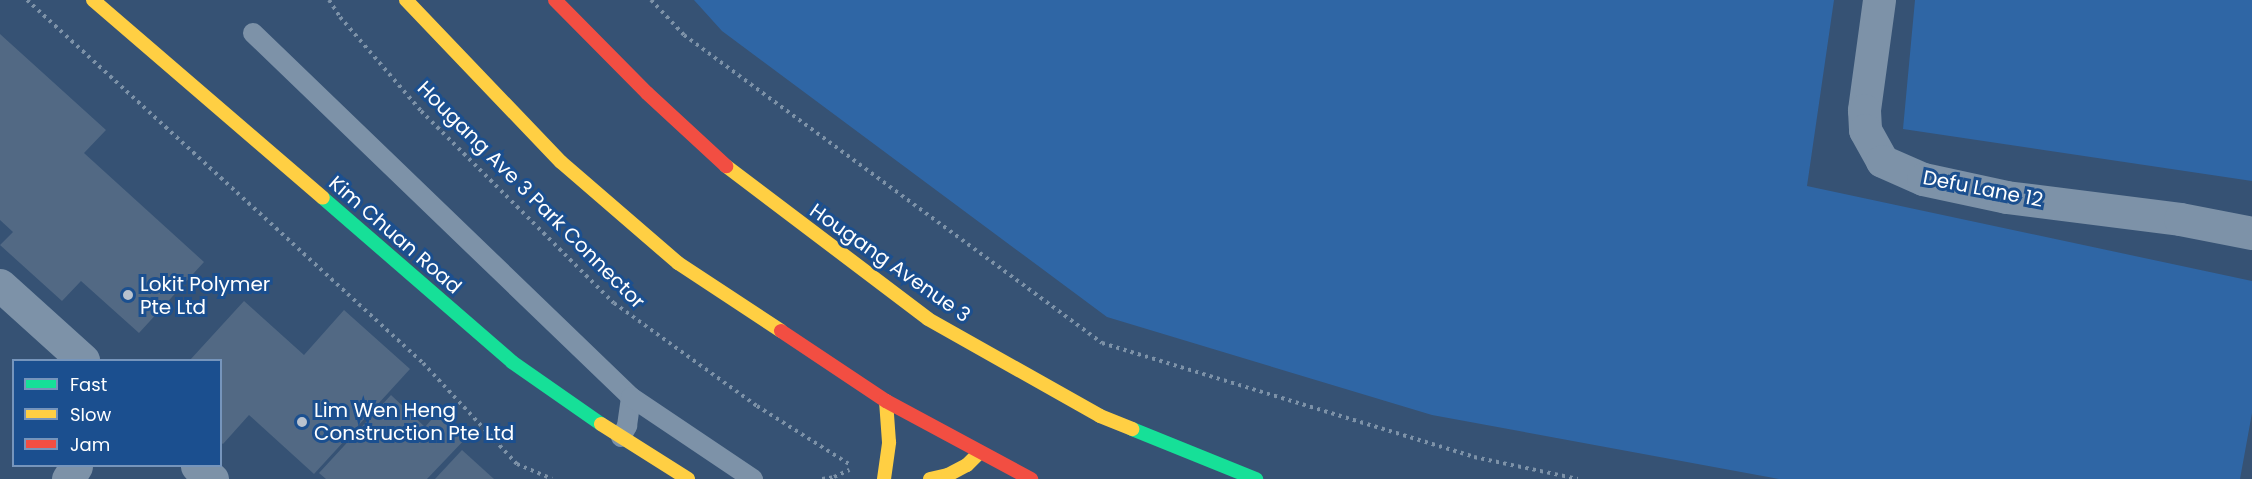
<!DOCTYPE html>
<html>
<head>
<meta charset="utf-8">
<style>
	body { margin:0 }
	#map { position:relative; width:2252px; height:479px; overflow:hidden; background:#365274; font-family:Poppins,sans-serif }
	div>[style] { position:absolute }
	.green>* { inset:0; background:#2f66a5 }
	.building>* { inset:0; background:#526984 }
	.path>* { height:4px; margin-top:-2px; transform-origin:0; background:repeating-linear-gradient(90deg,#7d92a8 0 3px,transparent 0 7.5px) }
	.lane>* { height:20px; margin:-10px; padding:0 10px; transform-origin:10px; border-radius:10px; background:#7d92a8 }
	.street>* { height:33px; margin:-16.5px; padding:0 16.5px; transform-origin:16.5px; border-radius:16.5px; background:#7d92a8 }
	.fast>* { height:14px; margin:-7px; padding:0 7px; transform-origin:7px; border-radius:7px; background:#16e098 }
	.slow>* { height:14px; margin:-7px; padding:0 7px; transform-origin:7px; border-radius:7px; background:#ffcf43 }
	.jam>* { height:14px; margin:-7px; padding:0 7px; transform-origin:7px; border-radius:7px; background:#f24e42 }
	.dots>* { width:16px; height:16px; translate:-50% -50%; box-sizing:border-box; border:3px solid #1b4f8f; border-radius:50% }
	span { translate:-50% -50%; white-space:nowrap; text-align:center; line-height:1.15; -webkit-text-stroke:6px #1b4f8f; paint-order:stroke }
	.street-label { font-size:20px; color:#fff }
	.poi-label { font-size:20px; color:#fff }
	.left { translate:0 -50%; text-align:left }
	.legend { position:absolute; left:12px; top:359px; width:210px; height:108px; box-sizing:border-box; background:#1b4f8f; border:2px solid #7695bc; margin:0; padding:8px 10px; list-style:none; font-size:18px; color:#fff }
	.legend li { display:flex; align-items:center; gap:12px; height:30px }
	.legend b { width:30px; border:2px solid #7695bc }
</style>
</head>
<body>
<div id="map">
	<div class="green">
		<div style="clip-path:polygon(694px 0,1834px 0,1807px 186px,2252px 281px,2252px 413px,2240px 479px,1779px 479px,1432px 415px,1107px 317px,722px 31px)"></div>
		<div style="clip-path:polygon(1915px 0,2252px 0,2252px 181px,1903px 129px)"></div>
	</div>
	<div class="building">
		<div style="clip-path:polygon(0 34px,106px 130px,84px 153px,204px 262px,139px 333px,81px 281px,62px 301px,0 245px,13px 232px,0 220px)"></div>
		<div style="clip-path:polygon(244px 301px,304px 355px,344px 310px,410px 369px,314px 474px,249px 415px,223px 444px,220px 442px,220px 360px,190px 360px)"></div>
		<div style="clip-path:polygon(391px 395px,425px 427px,439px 411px,467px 437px,427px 479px,326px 479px,319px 473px)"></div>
		<div style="clip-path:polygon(462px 450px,494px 479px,435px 479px)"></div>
	</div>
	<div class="path">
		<div style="left:27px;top:0;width:537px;rotate:42.51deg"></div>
		<div style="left:423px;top:363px;width:138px;rotate:47.1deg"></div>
		<div style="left:517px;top:464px;width:38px;rotate:23deg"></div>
		<div style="left:329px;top:0;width:20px;rotate:57deg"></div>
		<div style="left:340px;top:17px;width:124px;rotate:49.2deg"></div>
		<div style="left:421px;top:111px;width:272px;rotate:44.9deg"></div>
		<div style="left:614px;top:303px;width:176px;rotate:35.8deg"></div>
		<div style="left:757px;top:406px;width:109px;rotate:32.2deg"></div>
		<div style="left:651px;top:0;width:48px;rotate:46.7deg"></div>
		<div style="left:684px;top:35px;width:519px;rotate:36.38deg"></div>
		<div style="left:1102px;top:343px;width:389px;rotate:17deg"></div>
		<div style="left:1474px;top:457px;width:106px;rotate:11.9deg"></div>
		<div style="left:822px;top:479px;width:12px;rotate:-9deg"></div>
		<div style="left:834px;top:477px;width:17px;rotate:-25deg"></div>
	</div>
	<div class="lane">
		<div style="left:253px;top:33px;width:525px;rotate:43.92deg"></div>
		<div style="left:621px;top:437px;width:13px;rotate:-61deg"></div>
		<div style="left:627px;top:426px;width:29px;rotate:-82deg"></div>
		<div style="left:631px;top:397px;width:147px;rotate:33.9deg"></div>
	</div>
	<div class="street">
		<div style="left:1879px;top:0;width:111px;rotate:97.8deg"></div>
		<div style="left:1864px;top:110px;width:20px;rotate:87deg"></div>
		<div style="left:1865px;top:130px;width:35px;rotate:61deg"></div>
		<div style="left:1882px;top:161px;width:45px;rotate:23.7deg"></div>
		<div style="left:1923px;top:179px;width:85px;rotate:12.2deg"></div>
		<div style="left:2006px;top:197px;width:175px;rotate:7.2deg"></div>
		<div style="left:2180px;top:219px;width:73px;rotate:11deg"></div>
		<div style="left:0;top:285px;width:112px;rotate:42.1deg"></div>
		<div style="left:197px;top:466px;width:20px;rotate:41deg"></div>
		<div style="left:68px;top:479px;width:15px;rotate:-58deg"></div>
	</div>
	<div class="fast">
		<div style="left:323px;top:198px;width:250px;rotate:40.9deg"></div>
		<div style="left:512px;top:362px;width:108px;rotate:34.9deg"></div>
		<div style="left:1132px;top:429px;width:134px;rotate:22deg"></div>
	</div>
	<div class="slow">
		<div style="left:93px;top:0;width:303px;rotate:40.7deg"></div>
		<div style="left:406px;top:0;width:224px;rotate:46.3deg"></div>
		<div style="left:561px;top:162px;width:155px;rotate:40.8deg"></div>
		<div style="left:678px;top:263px;width:123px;rotate:33.4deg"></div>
		<div style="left:726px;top:166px;width:253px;rotate:37.1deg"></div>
		<div style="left:928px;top:319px;width:197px;rotate:29.4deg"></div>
		<div style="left:1100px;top:416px;width:35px;rotate:22deg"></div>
		<div style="left:601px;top:424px;width:103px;rotate:32.3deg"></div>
		<div style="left:884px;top:479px;width:37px;rotate:-82deg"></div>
		<div style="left:889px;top:442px;width:41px;rotate:-94.2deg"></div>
		<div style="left:930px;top:479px;width:18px;rotate:-13deg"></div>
		<div style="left:948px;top:475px;width:21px;rotate:-28deg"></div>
		<div style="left:967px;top:465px;width:17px;rotate:-45deg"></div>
	</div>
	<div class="jam">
		<div style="left:555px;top:0;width:131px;rotate:45.3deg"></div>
		<div style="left:647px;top:93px;width:108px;rotate:42.7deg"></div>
		<div style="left:781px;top:331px;width:126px;rotate:33.7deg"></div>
		<div style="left:886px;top:401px;width:165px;rotate:28.3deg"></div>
	</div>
	<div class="dots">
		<div style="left:128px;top:295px;background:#b9c2ce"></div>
		<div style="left:302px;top:422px;background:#b9c2ce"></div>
	</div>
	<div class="street-label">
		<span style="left:1983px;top:189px;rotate:11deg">Defu Lane 12</span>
		<span style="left:531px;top:195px;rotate:45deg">Hougang Ave 3 Park Connector</span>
		<span style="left:395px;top:235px;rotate:41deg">Kim Chuan Road</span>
		<span style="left:890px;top:263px;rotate:35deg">Hougang Avenue 3</span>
	</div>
	<div class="poi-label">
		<span class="left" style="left:140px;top:296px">Lokit Polymer<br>Pte Ltd</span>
		<span class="left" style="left:314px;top:422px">Lim Wen Heng<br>Construction Pte Ltd</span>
	</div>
	<ul class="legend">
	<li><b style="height:8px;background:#16e098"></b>Fast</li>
	<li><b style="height:8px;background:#ffcf43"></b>Slow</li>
	<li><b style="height:8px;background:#f24e42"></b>Jam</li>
	</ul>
</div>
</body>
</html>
